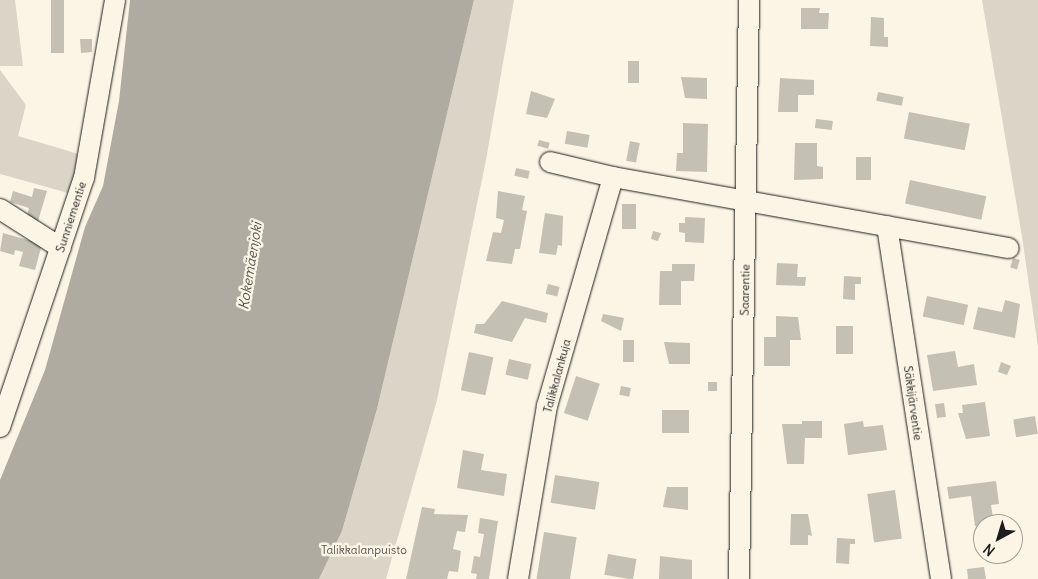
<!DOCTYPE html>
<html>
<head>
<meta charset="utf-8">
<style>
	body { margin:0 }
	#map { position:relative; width:1038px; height:579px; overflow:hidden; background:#fcf5e5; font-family:Delius,sans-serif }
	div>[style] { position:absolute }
	.green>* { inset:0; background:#dbd5c8 }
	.water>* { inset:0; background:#b0aba1 }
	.building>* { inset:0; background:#c4c0b3; transform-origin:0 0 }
	.roads { filter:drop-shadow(0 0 1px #1c1c1c) drop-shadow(0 0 1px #1c1c1c) }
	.minor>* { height:20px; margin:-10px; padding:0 10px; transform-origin:10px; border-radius:10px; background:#fcf5e5 }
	span { translate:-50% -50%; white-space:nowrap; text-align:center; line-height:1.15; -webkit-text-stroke:5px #fcf5e5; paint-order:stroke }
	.street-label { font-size:12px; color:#1c1c1c }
	.park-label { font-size:12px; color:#555450 }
	.water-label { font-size:14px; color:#575551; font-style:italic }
	.north { position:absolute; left:973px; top:514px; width:50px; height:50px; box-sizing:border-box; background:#fcf5e5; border:1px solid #a29e95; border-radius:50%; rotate:219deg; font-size:14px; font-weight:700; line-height:20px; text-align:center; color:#1c1c1c }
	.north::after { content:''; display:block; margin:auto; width:18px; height:22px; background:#1c1c1c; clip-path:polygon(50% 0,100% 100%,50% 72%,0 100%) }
</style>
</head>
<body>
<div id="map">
	<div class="green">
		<div style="clip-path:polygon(0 0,15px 0,23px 66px,0 66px)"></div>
		<div style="clip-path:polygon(474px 0,514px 0,486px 160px,437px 400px,386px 579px,319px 579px,342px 531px,377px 409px)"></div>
		<div style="clip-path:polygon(982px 0,1038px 0,1038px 347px,1022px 237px)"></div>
		<div style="clip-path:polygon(0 70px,26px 105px,18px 136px,82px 155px,68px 193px,0 174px)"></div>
	</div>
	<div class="water">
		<div style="clip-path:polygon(130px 0,474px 0,377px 409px,342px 531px,319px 579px,0 579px,0 480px,45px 370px,85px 227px,103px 186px,119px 101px)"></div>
	</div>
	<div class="building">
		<div style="left:51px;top:0;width:13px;height:53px"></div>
		<div style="clip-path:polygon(801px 8px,820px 8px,819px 13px,829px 13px,828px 29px,801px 29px)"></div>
		<div style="clip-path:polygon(871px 17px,884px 18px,884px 37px,888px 37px,888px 47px,870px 46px)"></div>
		<div style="clip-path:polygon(80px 39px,92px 39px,92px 52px,81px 53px)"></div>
		<div style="left:628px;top:61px;width:11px;height:22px"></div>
		<div style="clip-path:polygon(681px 77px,707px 78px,707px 99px,685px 98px)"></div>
		<div style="clip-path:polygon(780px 78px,814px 80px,814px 95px,798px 95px,798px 112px,778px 112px)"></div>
		<div style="clip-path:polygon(531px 91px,555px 99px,547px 118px,526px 114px)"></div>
		<div style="left:878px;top:92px;width:26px;height:9px;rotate:11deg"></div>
		<div style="left:909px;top:112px;width:62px;height:27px;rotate:11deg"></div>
		<div style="left:816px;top:119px;width:17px;height:9px;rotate:7deg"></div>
		<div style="clip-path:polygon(683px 123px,708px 124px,707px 172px,676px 171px,677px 153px,683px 153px)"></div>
		<div style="left:567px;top:131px;width:23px;height:13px;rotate:10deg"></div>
		<div style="left:539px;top:140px;width:11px;height:6px;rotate:15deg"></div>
		<div style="left:630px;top:141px;width:10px;height:20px;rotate:11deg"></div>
		<div style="clip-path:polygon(795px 143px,817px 143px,817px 166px,823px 167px,823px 179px,794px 180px)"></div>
		<div style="left:856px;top:157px;width:15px;height:23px"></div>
		<div style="left:516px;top:168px;width:14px;height:8px;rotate:12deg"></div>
		<div style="left:910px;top:180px;width:78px;height:24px;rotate:12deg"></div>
		<div style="clip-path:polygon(34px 188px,47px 191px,38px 221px,26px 218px,29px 208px,10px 202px,13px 191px,32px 197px)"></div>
		<div style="clip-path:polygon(498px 191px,525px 196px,522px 210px,527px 211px,520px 249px,515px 249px,512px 264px,486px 261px,493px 232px,501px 233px,504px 220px,496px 218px)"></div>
		<div style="left:622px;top:204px;width:14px;height:25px"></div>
		<div style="clip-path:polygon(545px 213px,563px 216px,562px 246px,558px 245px,556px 255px,539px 253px)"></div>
		<div style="clip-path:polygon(685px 217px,705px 218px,704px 243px,685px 242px,685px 233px,679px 232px,679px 223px,685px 223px)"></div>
		<div style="clip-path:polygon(653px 231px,661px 233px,658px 241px,651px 239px)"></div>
		<div style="clip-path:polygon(3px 233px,42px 244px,35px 270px,19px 266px,23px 252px,15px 250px,14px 255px,0 251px)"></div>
		<div style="left:1013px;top:258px;width:7px;height:10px;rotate:16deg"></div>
		<div style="clip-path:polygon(777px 263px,798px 264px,797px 277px,806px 277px,805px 286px,776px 285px)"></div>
		<div style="clip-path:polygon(672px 264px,695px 264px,694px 281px,681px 281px,681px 305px,659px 305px,660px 271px,672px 271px)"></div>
		<div style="clip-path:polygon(844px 276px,861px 277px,861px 284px,855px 284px,855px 300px,843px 299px)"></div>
		<div style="left:548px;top:284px;width:12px;height:10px;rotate:14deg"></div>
		<div style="left:927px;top:296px;width:42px;height:21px;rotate:12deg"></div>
		<div style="clip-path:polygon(1005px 300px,1020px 304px,1015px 338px,973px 329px,978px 307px,1002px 312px)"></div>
		<div style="clip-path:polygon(502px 301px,548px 313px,546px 323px,525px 318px,512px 342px,474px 333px,476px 324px,484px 324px)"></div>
		<div style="clip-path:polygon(603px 314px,624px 318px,621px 331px,601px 321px)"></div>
		<div style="clip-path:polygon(776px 316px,798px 317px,801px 340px,790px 340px,790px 366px,764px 366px,764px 337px,776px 337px)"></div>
		<div style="left:836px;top:326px;width:17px;height:28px"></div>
		<div style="left:623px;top:340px;width:11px;height:22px"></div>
		<div style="clip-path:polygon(664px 342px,690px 343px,690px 364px,669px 364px)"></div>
		<div style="clip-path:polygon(955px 351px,958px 367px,974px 364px,977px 385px,933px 391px,927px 355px)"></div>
		<div style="left:469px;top:352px;width:25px;height:39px;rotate:12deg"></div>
		<div style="left:509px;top:359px;width:23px;height:16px;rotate:13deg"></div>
		<div style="clip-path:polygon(1001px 362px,1011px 366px,1007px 375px,998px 372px)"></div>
		<div style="left:576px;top:376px;width:25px;height:39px;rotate:18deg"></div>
		<div style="left:708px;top:382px;width:9px;height:9px"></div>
		<div style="left:621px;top:386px;width:10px;height:9px;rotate:11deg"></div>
		<div style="clip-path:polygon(985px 402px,990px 436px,966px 439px,958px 413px,963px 413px,962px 405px)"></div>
		<div style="left:944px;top:403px;width:14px;height:9px;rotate:82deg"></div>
		<div style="left:662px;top:410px;width:27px;height:23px"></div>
		<div style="left:1035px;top:416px;width:18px;height:22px;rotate:81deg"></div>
		<div style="clip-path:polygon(802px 421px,822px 421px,822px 438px,805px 438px,804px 464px,787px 464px,782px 424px,802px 424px)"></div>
		<div style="clip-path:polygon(863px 421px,864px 427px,883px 425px,887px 450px,848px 455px,844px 424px)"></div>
		<div style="clip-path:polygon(463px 450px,484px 454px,481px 470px,507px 474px,504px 496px,457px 488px)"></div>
		<div style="left:555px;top:475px;width:45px;height:28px;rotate:9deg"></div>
		<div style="clip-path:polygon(996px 481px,999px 504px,991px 505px,994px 524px,975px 526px,971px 496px,949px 499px,947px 487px)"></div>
		<div style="clip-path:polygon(667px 487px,688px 487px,688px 510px,663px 507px)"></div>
		<div style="left:895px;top:490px;width:49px;height:28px;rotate:82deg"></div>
		<div style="clip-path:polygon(422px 507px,435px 509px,434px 514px,468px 515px,465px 532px,457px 531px,453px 549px,461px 551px,458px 572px,449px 571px,447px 579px,406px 579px)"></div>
		<div style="clip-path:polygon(791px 514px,808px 514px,812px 536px,808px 535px,808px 545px,790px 545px)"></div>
		<div style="clip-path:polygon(480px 518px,498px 521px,489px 579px,476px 579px,477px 574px,471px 573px,474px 556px,480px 557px,484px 534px,478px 533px)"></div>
		<div style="left:544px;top:532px;width:33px;height:48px;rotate:9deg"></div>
		<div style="clip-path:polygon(837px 538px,855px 539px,855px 544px,850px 544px,849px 564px,836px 563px)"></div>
		<div style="left:608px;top:554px;width:29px;height:21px;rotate:10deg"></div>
		<div style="clip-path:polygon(660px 556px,692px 560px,692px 579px,659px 579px)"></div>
		<div style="clip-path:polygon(984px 567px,986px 579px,968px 579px,967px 569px)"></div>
	</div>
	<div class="roads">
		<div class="minor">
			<div style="left:550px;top:162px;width:65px;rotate:13.4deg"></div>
			<div style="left:613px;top:177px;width:402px;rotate:10.2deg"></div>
			<div style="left:0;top:209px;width:72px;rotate:32.6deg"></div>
			<div style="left:887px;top:226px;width:357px;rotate:81.3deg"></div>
			<div style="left:0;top:427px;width:263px;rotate:-71.4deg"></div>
			<div style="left:84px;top:178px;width:181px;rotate:-80.1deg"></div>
			<div style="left:518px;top:579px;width:175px;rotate:-80.5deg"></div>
			<div style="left:547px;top:406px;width:238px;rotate:-73.9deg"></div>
			<div style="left:739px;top:579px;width:579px;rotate:-89.01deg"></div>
		</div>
	</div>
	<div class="street-label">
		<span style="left:71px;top:217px;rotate:-72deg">Sunniementie</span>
		<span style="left:745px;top:290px;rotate:-89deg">Saarentie</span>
		<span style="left:557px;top:376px;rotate:-75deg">Talikkalankuja</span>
		<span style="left:913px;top:403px;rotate:82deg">Säkkijärventie</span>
	</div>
	<div class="park-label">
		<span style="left:364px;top:550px">Talikkalanpuisto</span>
	</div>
	<div class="water-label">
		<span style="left:250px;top:266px;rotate:-81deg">Kokemäenjoki</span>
	</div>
	<div class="north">N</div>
</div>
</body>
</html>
